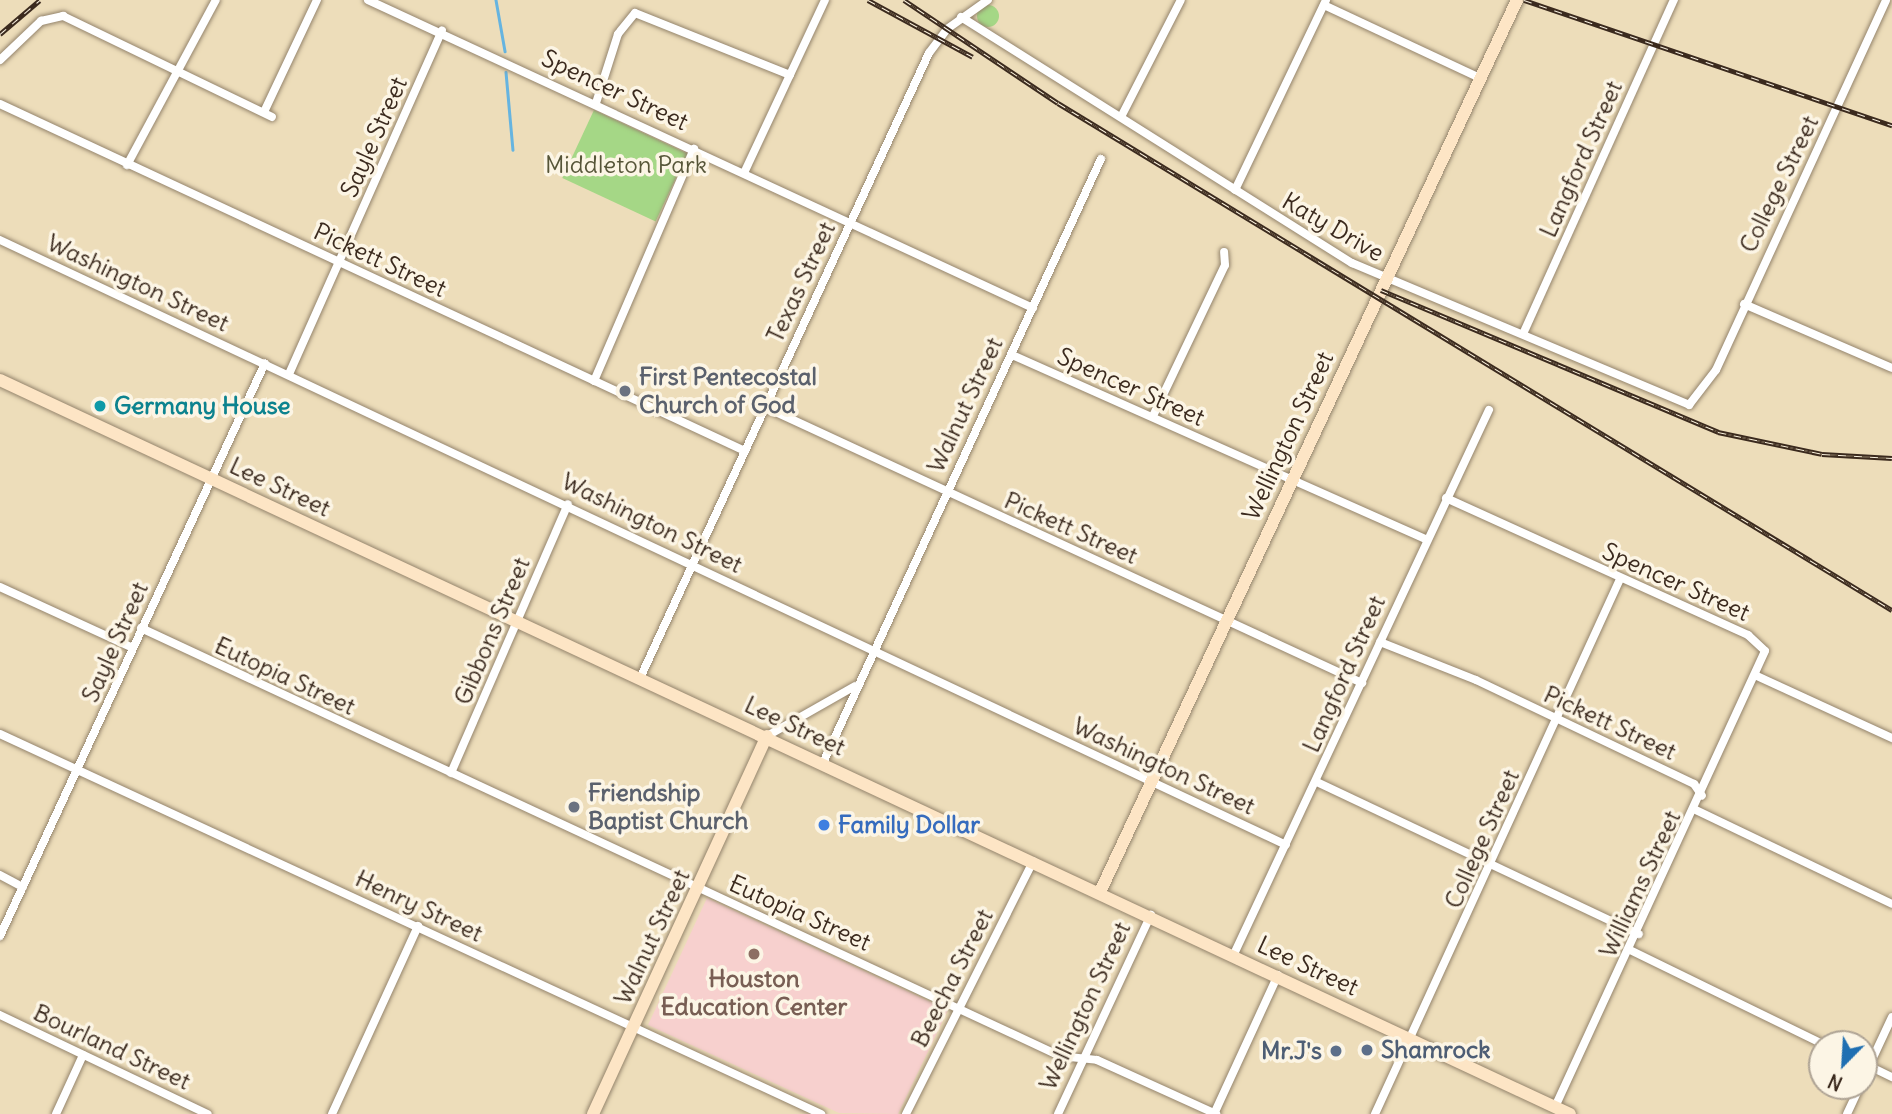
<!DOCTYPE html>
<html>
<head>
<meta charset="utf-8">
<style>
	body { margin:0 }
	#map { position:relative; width:1892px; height:1114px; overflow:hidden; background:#edddba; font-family:Delius,sans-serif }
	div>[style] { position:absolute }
	.built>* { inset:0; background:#f7d0ce }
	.green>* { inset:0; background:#a5d786; transform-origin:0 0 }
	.round { border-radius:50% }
	.stream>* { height:2.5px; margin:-1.25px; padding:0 1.25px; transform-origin:1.25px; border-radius:1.25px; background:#66b4e0 }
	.roads { filter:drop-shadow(0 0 2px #94846c) drop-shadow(0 0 2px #94846c) }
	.street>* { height:8px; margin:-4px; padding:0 4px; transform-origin:4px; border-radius:4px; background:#fff }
	.secondary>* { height:12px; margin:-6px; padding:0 6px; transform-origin:6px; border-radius:6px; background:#fde5c5 }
	.rail>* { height:5px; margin-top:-2.5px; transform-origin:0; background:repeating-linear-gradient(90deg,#fcf5e5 0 8px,#3b2a1e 0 16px); box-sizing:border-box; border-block:2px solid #3b2a1e }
	.dots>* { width:19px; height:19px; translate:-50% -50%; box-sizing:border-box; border:4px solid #fcf5e5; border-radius:50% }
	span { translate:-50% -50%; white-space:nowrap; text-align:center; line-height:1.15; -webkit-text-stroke:7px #fcf5e5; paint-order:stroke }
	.street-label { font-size:24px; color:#3b2a1e }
	.park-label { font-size:24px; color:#565538 }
	.worship-label { font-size:24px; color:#5b616d; font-weight:700 }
	.left { translate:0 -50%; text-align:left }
	.culture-label { font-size:24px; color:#0d838f; font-weight:700 }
	.shop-label { font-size:24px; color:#366cbe; font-weight:700 }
	.education-label { font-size:24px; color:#785e54; font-weight:700 }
	.service-label { font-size:24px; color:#4e5e75; font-weight:700 }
	.right { translate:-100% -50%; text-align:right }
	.north { position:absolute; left:1808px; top:1030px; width:70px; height:70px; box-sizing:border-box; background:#fcf5e5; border:2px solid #afa495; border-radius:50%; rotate:204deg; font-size:19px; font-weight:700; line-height:28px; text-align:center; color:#3b2a1e }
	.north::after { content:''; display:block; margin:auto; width:24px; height:32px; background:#1f6fb2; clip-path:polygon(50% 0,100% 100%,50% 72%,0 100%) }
</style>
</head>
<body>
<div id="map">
	<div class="built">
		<div style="clip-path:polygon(707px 898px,948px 1010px,898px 1114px,839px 1113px,648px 1025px)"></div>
	</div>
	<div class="green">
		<div class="round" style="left:977px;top:5px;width:22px;height:22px"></div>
		<div style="left:594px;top:110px;width:103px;height:75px;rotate:25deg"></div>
	</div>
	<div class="stream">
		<div style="left:496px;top:0;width:52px;rotate:80deg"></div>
		<div style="left:506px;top:72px;width:78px;rotate:84.9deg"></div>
	</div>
	<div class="roads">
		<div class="street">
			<div style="left:368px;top:0;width:733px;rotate:24.85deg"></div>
			<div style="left:1324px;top:5px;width:172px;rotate:25.1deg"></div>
			<div style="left:961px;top:17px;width:462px;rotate:32.2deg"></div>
			<div style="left:1352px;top:263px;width:366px;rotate:22.8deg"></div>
			<div style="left:1689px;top:405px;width:44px;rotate:-52.4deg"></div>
			<div style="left:1716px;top:370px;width:407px;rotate:-65.3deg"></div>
			<div style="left:0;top:60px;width:57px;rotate:-43.6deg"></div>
			<div style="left:41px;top:21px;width:23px;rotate:-13deg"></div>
			<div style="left:63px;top:16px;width:232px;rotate:25.8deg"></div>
			<div style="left:596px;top:103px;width:72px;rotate:-72.3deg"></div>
			<div style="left:618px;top:34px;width:27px;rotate:-51deg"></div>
			<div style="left:635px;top:13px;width:167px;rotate:21.8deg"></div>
			<div style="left:0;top:104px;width:822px;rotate:24.97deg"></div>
			<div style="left:264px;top:112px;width:124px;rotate:-64.7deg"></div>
			<div style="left:1121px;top:117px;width:131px;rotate:-62.9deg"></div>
			<div style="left:127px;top:165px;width:187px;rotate:-61.7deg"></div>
			<div style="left:744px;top:173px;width:191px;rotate:-64.9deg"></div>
			<div style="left:1235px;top:190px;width:211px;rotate:-64.4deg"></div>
			<div style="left:0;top:240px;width:1421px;rotate:25.19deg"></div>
			<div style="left:1744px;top:304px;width:161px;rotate:23.4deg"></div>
			<div style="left:1523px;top:334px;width:367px;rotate:-65.7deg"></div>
			<div style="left:1012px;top:355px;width:454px;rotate:24deg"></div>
			<div style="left:289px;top:374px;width:376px;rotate:-66deg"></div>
			<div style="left:594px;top:381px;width:253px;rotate:-66.7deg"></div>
			<div style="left:765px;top:407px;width:658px;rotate:24.81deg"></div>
			<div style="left:1153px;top:416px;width:167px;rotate:-64.5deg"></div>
			<div style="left:1225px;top:265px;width:13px;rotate:-94deg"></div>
			<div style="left:1446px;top:498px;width:332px;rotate:24.4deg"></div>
			<div style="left:1748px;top:635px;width:23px;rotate:43deg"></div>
			<div style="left:1765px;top:651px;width:502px;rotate:114.73deg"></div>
			<div style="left:0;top:587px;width:146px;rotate:24.6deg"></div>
			<div style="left:141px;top:628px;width:1014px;rotate:24.97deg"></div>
			<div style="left:1060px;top:1056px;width:37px;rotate:6deg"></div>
			<div style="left:1097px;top:1060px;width:131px;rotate:24.4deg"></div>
			<div style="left:1380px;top:642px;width:103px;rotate:21.6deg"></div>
			<div style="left:1476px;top:680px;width:242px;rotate:25.5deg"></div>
			<div style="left:1694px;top:784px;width:14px;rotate:56deg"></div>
			<div style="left:641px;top:676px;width:686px;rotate:-65.19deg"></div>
			<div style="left:929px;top:53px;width:30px;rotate:-53deg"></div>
			<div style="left:947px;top:29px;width:50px;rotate:-35.3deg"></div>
			<div style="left:1757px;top:676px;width:149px;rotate:24.7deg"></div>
			<div style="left:0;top:734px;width:905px;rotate:24.84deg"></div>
			<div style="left:767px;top:736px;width:101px;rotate:-29.6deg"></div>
			<div style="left:823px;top:763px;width:665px;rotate:-65.29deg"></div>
			<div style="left:451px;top:773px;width:293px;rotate:-66.5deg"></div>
			<div style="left:1317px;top:782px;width:356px;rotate:25.3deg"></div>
			<div style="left:1696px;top:810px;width:217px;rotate:25.6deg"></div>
			<div style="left:0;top:875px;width:26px;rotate:28deg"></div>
			<div style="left:0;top:936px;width:631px;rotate:-65.18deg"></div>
			<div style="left:1630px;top:950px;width:215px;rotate:26deg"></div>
			<div style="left:1234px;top:954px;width:601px;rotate:-64.89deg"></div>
			<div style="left:0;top:1015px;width:230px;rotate:25.5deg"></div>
			<div style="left:1867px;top:1065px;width:28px;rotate:26deg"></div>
			<div style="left:1864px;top:1077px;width:66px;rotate:-65deg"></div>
			<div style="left:56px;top:1114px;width:65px;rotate:-65.4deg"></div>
			<div style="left:332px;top:1114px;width:207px;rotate:-65.4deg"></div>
			<div style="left:906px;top:1114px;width:283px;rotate:-63.3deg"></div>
			<div style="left:1058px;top:1114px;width:220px;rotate:-65deg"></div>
			<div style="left:1214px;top:1114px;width:153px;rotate:-65.3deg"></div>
			<div style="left:1375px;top:1114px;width:588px;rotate:-65.39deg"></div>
			<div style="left:1847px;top:1114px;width:31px;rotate:-65deg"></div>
		</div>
		<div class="secondary">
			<div style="left:0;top:380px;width:1733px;rotate:25.06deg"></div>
			<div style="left:1100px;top:892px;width:985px;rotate:-64.94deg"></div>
			<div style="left:593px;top:1114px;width:416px;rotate:-65.3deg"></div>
		</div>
	</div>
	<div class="rail">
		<div style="left:868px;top:0;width:119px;rotate:28.5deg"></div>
		<div style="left:904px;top:0;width:185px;rotate:33.8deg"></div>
		<div style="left:1058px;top:103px;width:976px;rotate:31.3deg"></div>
		<div style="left:1524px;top:0;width:389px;rotate:18.8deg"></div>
		<div style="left:0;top:34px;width:52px;rotate:-40.4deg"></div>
		<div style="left:1381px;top:290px;width:366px;rotate:22.8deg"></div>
		<div style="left:1718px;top:432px;width:106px;rotate:11.9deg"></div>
		<div style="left:1822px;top:454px;width:70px;rotate:3.3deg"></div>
	</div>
	<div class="dots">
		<div style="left:625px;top:391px;background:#6b7280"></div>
		<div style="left:100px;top:406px;background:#0f9aa8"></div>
		<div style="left:574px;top:807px;background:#6b7280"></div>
		<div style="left:824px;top:825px;background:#3f7fe0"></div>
		<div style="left:754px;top:954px;background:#8d6e63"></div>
		<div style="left:1367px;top:1050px;background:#5c6f8a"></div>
		<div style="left:1336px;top:1051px;background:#5c6f8a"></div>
	</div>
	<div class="street-label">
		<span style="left:615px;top:90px;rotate:25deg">Spencer Street</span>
		<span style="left:374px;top:137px;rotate:-66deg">Sayle Street</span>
		<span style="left:1581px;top:159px;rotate:-66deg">Langford Street</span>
		<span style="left:1779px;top:184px;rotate:-64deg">College Street</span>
		<span style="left:1333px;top:227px;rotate:30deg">Katy Drive</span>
		<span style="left:380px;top:260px;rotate:25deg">Pickett Street</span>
		<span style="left:801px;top:282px;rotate:-65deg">Texas Street</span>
		<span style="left:138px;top:283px;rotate:25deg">Washington Street</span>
		<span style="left:1131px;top:387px;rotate:24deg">Spencer Street</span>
		<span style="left:965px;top:405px;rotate:-65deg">Walnut Street</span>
		<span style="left:1288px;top:436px;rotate:-65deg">Wellington Street</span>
		<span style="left:280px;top:487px;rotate:25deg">Lee Street</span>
		<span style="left:652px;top:523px;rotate:26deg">Washington Street</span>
		<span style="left:1071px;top:528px;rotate:24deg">Pickett Street</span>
		<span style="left:1676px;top:582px;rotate:24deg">Spencer Street</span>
		<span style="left:492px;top:631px;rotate:-67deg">Gibbons Street</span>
		<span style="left:115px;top:642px;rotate:-66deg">Sayle Street</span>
		<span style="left:1344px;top:674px;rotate:-66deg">Langford Street</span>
		<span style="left:285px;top:676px;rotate:25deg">Eutopia Street</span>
		<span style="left:1610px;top:723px;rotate:25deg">Pickett Street</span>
		<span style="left:795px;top:726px;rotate:25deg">Lee Street</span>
		<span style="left:1164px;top:766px;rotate:25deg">Washington Street</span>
		<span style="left:1482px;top:839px;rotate:-66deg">College Street</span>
		<span style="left:1640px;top:884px;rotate:-65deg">Williams Street</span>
		<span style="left:419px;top:906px;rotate:25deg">Henry Street</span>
		<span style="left:800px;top:913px;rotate:24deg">Eutopia Street</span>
		<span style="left:652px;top:937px;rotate:-65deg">Walnut Street</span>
		<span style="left:1308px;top:966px;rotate:25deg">Lee Street</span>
		<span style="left:952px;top:978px;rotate:-63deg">Beecha Street</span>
		<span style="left:1085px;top:1006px;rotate:-65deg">Wellington Street</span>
		<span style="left:112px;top:1047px;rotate:25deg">Bourland Street</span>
	</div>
	<div class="park-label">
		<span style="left:626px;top:165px">Middleton Park</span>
	</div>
	<div class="worship-label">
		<span class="left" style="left:639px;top:391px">First Pentecostal<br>Church of God</span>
		<span class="left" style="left:588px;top:807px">Friendship<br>Baptist Church</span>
	</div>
	<div class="culture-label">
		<span class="left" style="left:114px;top:406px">Germany House</span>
	</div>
	<div class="shop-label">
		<span class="left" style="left:838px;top:825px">Family Dollar</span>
	</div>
	<div class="education-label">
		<span style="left:754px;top:993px">Houston<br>Education Center</span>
	</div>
	<div class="service-label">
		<span class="left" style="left:1381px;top:1050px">Shamrock</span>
		<span class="right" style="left:1322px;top:1051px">Mr.J's</span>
	</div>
	<div class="north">N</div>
</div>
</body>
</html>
